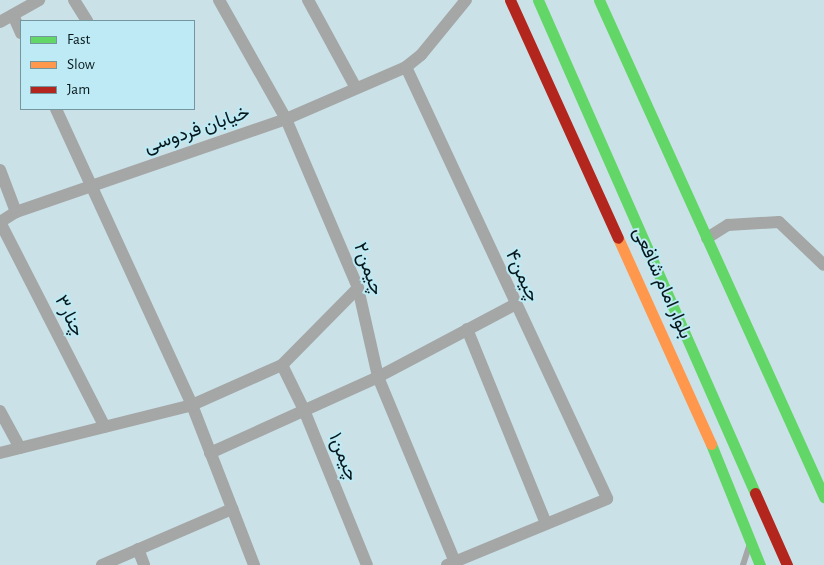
<!DOCTYPE html>
<html>
<head>
<meta charset="utf-8">
<style>
	body { margin:0 }
	#map { position:relative; width:824px; height:565px; overflow:hidden; background:#cae2e7; font-family:"Alegreya Sans",Vazirmatn,sans-serif }
	div>[style] { position:absolute }
	.lane>* { height:6px; margin:-3px; padding:0 3px; transform-origin:3px; border-radius:3px; background:#a5a6a6 }
	.street>* { height:12px; margin:-6px; padding:0 6px; transform-origin:6px; border-radius:6px; background:#a5a6a6 }
	.fast>* { height:11px; margin:-5.5px; padding:0 5.5px; transform-origin:5.5px; border-radius:5.5px; background:#63d668 }
	.slow>* { height:11px; margin:-5.5px; padding:0 5.5px; transform-origin:5.5px; border-radius:5.5px; background:#ff974d }
	.jam>* { height:11px; margin:-5.5px; padding:0 5.5px; transform-origin:5.5px; border-radius:5.5px; background:#b3261e }
	span { translate:-50% -50%; white-space:nowrap; text-align:center; line-height:1.15; -webkit-text-stroke:4px #bdeaf4; paint-order:stroke }
	.street-label { font-size:19px; color:#07181c }
	.legend { position:absolute; left:20px; top:20px; width:175px; height:90px; box-sizing:border-box; background:#bdeaf4; border:1px solid #74969e; margin:0; padding:6px 9px; list-style:none; font-size:15px; color:#07181c }
	.legend li { display:flex; align-items:center; gap:10px; height:25px }
	.legend b { width:25px; border:1px solid #74969e }
</style>
</head>
<body>
<div id="map">
	<div class="lane">
		<div style="left:743px;top:565px;width:19px;rotate:-72deg"></div>
	</div>
	<div class="street">
		<div style="left:74px;top:0;width:25px;rotate:58deg"></div>
		<div style="left:219px;top:0;width:137px;rotate:60.6deg"></div>
		<div style="left:286px;top:119px;width:184px;rotate:66.9deg"></div>
		<div style="left:358px;top:288px;width:91px;rotate:77.3deg"></div>
		<div style="left:378px;top:377px;width:200px;rotate:67.4deg"></div>
		<div style="left:308px;top:0;width:100px;rotate:61.4deg"></div>
		<div style="left:13px;top:15px;width:20px;rotate:66deg"></div>
		<div style="left:0;top:22px;width:45px;rotate:-29.4deg"></div>
		<div style="left:406px;top:67px;width:476px;rotate:65deg"></div>
		<div style="left:607px;top:499px;width:173px;rotate:157.6deg"></div>
		<div style="left:56px;top:109px;width:326px;rotate:65.3deg"></div>
		<div style="left:192px;top:405px;width:172px;rotate:68.8deg"></div>
		<div style="left:0;top:170px;width:45px;rotate:69.1deg"></div>
		<div style="left:0;top:222px;width:19px;rotate:-32deg"></div>
		<div style="left:16px;top:212px;width:286px;rotate:-19deg"></div>
		<div style="left:286px;top:119px;width:131px;rotate:-23.4deg"></div>
		<div style="left:406px;top:67px;width:19px;rotate:-39deg"></div>
		<div style="left:421px;top:55px;width:71px;rotate:-50.7deg"></div>
		<div style="left:0;top:222px;width:230px;rotate:62.9deg"></div>
		<div style="left:707px;top:238px;width:25px;rotate:-32deg"></div>
		<div style="left:728px;top:225px;width:51px;rotate:-3.4deg"></div>
		<div style="left:779px;top:222px;width:62px;rotate:43.7deg"></div>
		<div style="left:467px;top:329px;width:210px;rotate:67.9deg"></div>
		<div style="left:282px;top:365px;width:50px;rotate:63.9deg"></div>
		<div style="left:304px;top:410px;width:167px;rotate:67.9deg"></div>
		<div style="left:0;top:411px;width:42px;rotate:61.6deg"></div>
		<div style="left:0;top:453px;width:198px;rotate:-14deg"></div>
		<div style="left:192px;top:405px;width:98px;rotate:-24deg"></div>
		<div style="left:282px;top:365px;width:108px;rotate:-45.4deg"></div>
		<div style="left:210px;top:453px;width:184px;rotate:-24.3deg"></div>
		<div style="left:378px;top:377px;width:154px;rotate:-27.9deg"></div>
		<div style="left:138px;top:549px;width:17px;rotate:69deg"></div>
		<div style="left:102px;top:565px;width:142px;rotate:-23.3deg"></div>
	</div>
	<div class="fast">
		<div style="left:538px;top:0;width:539px;rotate:66.24deg"></div>
		<div style="left:599px;top:0;width:546px;rotate:65.64deg"></div>
		<div style="left:711px;top:444px;width:131px;rotate:68deg"></div>
	</div>
	<div class="slow">
		<div style="left:618px;top:238px;width:226px;rotate:65.7deg"></div>
	</div>
	<div class="jam">
		<div style="left:510px;top:0;width:261px;rotate:65.6deg"></div>
		<div style="left:755px;top:493px;width:79px;rotate:66deg"></div>
	</div>
	<div class="street-label">
		<span style="left:197px;top:130px;rotate:-19deg">خیابان فردوسی</span>
		<span style="left:368px;top:269px;rotate:70deg">چیمن۲</span>
		<span style="left:522px;top:276px;rotate:65deg">چیمن۴</span>
		<span style="left:662px;top:283px;rotate:66deg">بلوار امام شافعی</span>
		<span style="left:69px;top:316px;rotate:63deg">چنار۳</span>
		<span style="left:343px;top:457px;rotate:68deg">چیمن۱</span>
	</div>
	<ul class="legend">
	<li><b style="height:6px;background:#63d668"></b>Fast</li>
	<li><b style="height:6px;background:#ff974d"></b>Slow</li>
	<li><b style="height:6px;background:#b3261e"></b>Jam</li>
	</ul>
</div>
</body>
</html>
